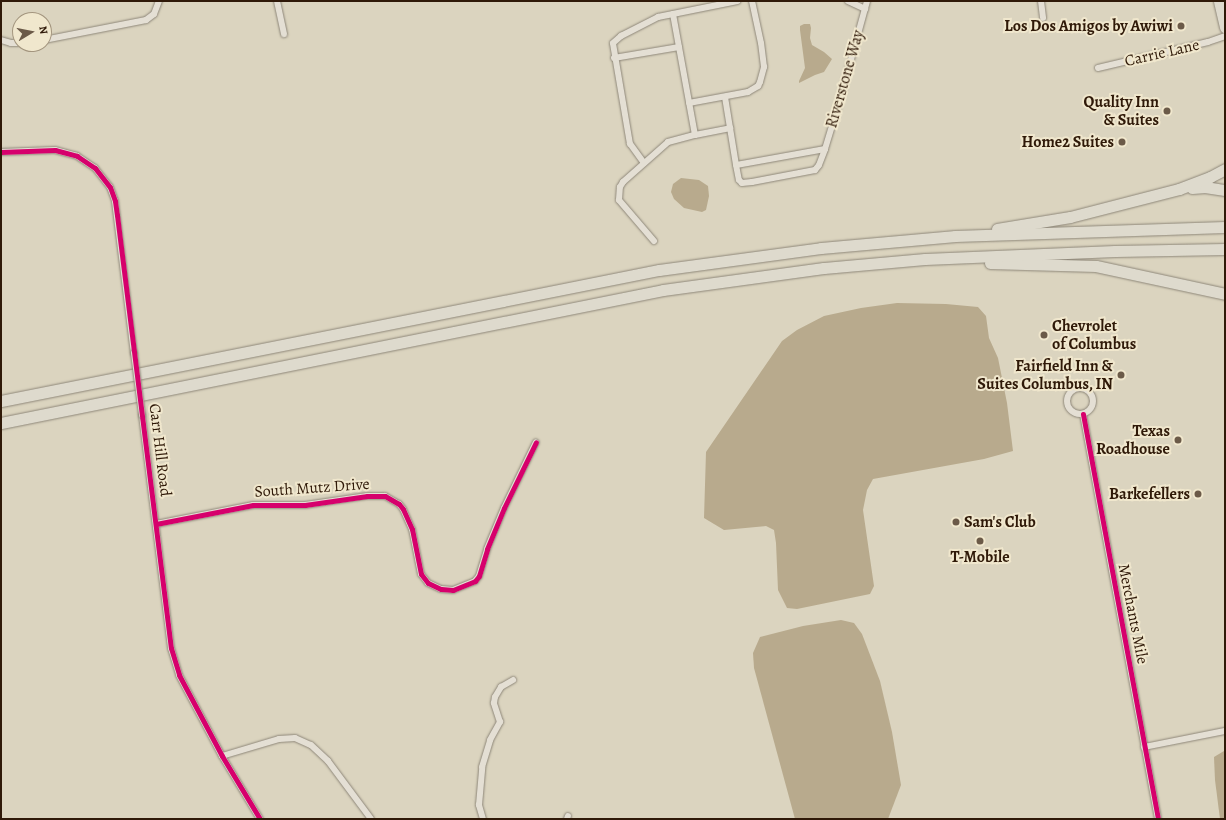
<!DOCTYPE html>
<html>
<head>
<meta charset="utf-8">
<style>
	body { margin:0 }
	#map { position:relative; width:1226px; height:820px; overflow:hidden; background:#dbd4bf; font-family:Alegreya,serif }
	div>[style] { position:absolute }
	.water>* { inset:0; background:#b8aa8d }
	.roads { filter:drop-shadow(0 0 1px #8e8779) drop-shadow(0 0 1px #8e8779) }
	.street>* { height:6px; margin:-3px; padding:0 3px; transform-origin:3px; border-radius:3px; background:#e4dfd4 }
	.street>.ring { margin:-3px; padding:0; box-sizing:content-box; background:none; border:6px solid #e4dfd4; border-radius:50% }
	.highway>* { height:11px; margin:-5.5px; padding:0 5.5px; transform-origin:5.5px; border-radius:5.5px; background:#dedacd }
	.bridges { filter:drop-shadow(0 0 1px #8e8779) drop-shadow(0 0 1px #8e8779) }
	.street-bridge>* { height:6px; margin:-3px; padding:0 3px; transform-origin:3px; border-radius:3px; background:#e4dfd4 }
	.cycleway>* { height:5px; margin:-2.5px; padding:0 2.5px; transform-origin:2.5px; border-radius:2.5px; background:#d6006c }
	.dots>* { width:11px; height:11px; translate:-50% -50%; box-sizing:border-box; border:2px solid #f0e7cd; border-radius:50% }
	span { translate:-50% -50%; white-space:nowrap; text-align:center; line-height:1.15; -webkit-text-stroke:4px #f0e7cd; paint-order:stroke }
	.poi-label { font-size:16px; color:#2f1908; font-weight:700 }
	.right { translate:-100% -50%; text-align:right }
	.left { translate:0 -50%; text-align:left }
	.street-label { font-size:16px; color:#2f1908 }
	.frame { position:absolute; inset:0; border:2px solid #2f1908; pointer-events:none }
	.north { position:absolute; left:12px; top:12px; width:40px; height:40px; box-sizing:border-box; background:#f0e7cd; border:1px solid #a3957e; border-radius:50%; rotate:80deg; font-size:11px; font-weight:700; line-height:16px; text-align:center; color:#2f1908 }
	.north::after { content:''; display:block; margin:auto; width:14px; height:18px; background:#6b5a48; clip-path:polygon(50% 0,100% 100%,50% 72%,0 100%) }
</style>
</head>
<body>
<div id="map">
	<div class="water">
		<div style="clip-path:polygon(804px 24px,810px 24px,811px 28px,810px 38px,812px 45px,824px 52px,832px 59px,824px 72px,815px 75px,799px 83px,799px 81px,805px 68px,800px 30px,800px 26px)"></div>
		<div style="clip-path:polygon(681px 178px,699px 180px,708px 186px,709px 196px,706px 210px,702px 212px,684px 208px,674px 199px,671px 192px,673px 184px)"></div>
		<div style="clip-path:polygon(897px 303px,946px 304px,978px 307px,986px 316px,989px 338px,998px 358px,1007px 403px,1013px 451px,984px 459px,873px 479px,867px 490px,863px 510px,874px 586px,870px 594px,797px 609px,787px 608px,778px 590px,776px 543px,774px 530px,766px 526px,724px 530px,704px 518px,706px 452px,782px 341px,797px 330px,824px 316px,861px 308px)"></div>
		<div style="clip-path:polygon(841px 620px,854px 623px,862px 634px,880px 681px,892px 732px,901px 785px,888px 819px,795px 819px,754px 668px,753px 653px,760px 637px,803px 626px)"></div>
		<div style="clip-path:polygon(1224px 751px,1225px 819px,1220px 819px,1215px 780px,1214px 757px)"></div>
	</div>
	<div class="roads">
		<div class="street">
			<div style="left:277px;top:1px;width:34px;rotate:78deg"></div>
			<div style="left:848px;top:1px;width:19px;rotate:25deg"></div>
			<div style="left:1041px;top:1px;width:17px;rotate:83deg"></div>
			<div style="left:673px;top:14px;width:123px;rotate:79.7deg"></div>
			<div style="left:695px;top:135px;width:36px;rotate:-11deg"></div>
			<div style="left:1px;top:40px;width:10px;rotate:17deg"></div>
			<div style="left:11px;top:43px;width:9px"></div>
			<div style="left:44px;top:40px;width:104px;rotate:-11.1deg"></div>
			<div style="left:146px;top:20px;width:10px;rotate:-37deg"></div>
			<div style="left:154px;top:14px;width:14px;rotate:-69deg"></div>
			<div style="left:614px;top:58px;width:66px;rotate:-9.6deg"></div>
			<div style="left:1098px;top:68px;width:113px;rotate:-13.3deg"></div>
			<div style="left:1208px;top:42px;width:18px;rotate:-19deg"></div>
			<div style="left:725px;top:97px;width:69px;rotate:80.8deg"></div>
			<div style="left:689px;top:103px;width:60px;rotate:-10.6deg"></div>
			<div style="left:748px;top:92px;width:12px;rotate:-31deg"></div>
			<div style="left:758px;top:86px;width:4px;rotate:-63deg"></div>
			<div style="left:760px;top:82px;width:16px;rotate:-75deg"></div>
			<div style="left:764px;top:67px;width:24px;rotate:-97deg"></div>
			<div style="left:761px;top:43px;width:43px;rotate:-102.1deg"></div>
			<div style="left:825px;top:149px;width:90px;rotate:169.8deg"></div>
			<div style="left:736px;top:165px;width:15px;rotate:79deg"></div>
			<div style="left:739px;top:180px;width:4px;rotate:45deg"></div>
			<div style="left:742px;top:183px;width:10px;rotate:-6deg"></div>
			<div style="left:752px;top:182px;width:64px;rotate:-10.8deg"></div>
			<div style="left:815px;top:170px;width:6px;rotate:-51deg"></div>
			<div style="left:819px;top:165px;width:17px;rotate:-69deg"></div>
			<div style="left:825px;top:149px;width:48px;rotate:-73.1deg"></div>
			<div style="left:839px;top:103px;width:106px;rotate:-74.6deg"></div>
			<div style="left:1px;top:152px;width:54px;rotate:-2.1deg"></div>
			<div style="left:55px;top:150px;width:23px;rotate:15deg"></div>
			<div style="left:77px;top:156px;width:22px;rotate:34deg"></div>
			<div style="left:95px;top:168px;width:24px;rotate:52deg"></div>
			<div style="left:110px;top:187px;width:15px;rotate:70deg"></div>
			<div style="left:115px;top:201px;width:153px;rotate:82.9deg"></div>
			<div style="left:644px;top:163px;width:24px;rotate:-126deg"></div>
			<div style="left:630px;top:144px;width:102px;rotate:-99.6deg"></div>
			<div style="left:613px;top:43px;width:11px;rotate:-41deg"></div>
			<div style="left:621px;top:36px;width:42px;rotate:-27.2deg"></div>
			<div style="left:658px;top:17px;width:81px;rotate:-11.4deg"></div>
			<div style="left:654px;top:241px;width:54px;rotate:-130.5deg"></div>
			<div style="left:619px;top:200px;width:13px;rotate:-86deg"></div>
			<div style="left:620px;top:187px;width:6px;rotate:-59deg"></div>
			<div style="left:623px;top:182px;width:60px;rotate:-41.6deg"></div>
			<div style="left:668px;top:142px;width:28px;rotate:-15deg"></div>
			<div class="ring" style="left:1067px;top:388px;width:20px;height:20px"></div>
			<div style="left:1083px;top:414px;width:412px;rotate:79.5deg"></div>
			<div style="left:142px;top:415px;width:235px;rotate:82.9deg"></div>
			<div style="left:171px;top:648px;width:28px;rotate:73deg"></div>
			<div style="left:179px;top:675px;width:92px;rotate:62deg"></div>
			<div style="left:222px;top:756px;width:74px;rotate:58.9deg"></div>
			<div style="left:156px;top:524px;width:99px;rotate:-11.1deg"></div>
			<div style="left:253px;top:505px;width:52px"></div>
			<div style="left:305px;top:505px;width:63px;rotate:-8.3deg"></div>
			<div style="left:367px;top:496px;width:18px"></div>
			<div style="left:385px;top:496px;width:16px;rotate:30deg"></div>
			<div style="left:399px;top:504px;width:6px;rotate:51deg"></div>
			<div style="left:403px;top:509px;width:22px;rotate:66deg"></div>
			<div style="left:412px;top:529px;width:46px;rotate:78.7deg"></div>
			<div style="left:421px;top:574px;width:11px;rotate:52deg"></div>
			<div style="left:428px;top:583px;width:14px;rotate:25deg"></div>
			<div style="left:441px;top:589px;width:12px;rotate:5deg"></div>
			<div style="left:453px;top:590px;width:24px;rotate:-22deg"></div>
			<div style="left:475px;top:581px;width:6px;rotate:-51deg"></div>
			<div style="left:479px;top:576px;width:28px;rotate:-73deg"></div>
			<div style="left:487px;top:549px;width:44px;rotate:-67.5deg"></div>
			<div style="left:504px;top:508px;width:73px;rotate:-64.1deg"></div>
			<div style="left:1144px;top:747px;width:83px;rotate:-11.2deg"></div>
			<div style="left:222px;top:756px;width:59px;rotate:-16.6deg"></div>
			<div style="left:279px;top:739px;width:16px;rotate:-4deg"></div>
			<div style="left:295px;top:738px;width:17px;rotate:24deg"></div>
			<div style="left:311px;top:745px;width:23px;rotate:43deg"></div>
			<div style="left:328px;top:761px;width:72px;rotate:53.4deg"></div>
			<div style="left:483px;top:819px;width:15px;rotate:-106deg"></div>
			<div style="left:479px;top:805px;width:38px;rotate:-85deg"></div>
			<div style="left:482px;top:767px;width:28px;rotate:-73deg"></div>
			<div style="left:490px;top:740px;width:21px;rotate:-61deg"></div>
			<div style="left:500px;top:722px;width:20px;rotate:-108deg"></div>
			<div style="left:494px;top:703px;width:6px;rotate:-81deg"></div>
			<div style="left:495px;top:697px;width:12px;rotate:-59deg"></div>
			<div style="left:501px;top:687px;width:14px;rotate:-30deg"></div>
			<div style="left:567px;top:819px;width:3px;rotate:-72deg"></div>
		</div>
		<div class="highway">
			<div style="left:1219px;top:1px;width:27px;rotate:77deg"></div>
			<div style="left:1192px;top:188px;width:13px;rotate:-4deg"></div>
			<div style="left:1205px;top:187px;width:20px;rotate:9deg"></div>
			<div style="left:997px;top:229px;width:74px;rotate:-9.3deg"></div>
			<div style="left:1070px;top:217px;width:113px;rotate:-14.4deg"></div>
			<div style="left:1179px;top:189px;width:33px;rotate:-21deg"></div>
			<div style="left:1210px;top:177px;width:17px;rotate:-28deg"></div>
			<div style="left:990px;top:263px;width:106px;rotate:1.6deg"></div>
			<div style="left:1096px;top:266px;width:132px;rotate:12.2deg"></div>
			<div style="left:1px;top:401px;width:671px;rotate:-11.26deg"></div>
			<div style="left:659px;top:270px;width:163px;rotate:-7.7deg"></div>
			<div style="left:821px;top:248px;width:135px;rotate:-5.1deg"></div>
			<div style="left:955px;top:236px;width:270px;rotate:-1.9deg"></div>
			<div style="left:1px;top:423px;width:675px;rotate:-11.36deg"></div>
			<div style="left:663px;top:290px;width:162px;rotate:-7.8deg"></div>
			<div style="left:824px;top:268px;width:101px;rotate:-5.1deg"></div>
			<div style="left:925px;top:259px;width:190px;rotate:-2.4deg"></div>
			<div style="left:1115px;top:251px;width:110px;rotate:-1deg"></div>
		</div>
	</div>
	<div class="bridges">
		<div class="street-bridge">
			<div style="left:134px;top:353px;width:63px;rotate:82.6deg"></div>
		</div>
	</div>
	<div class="cycleway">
		<div style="left:1px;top:152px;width:54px;rotate:-2.1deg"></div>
		<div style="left:55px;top:150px;width:23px;rotate:15deg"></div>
		<div style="left:77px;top:156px;width:22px;rotate:34deg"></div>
		<div style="left:95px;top:168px;width:24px;rotate:52deg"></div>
		<div style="left:110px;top:187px;width:15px;rotate:70deg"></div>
		<div style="left:115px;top:201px;width:14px;rotate:82deg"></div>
		<div style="left:117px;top:215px;width:436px;rotate:82.9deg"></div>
		<div style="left:171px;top:648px;width:28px;rotate:73deg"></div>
		<div style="left:179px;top:675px;width:92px;rotate:62deg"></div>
		<div style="left:222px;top:756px;width:74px;rotate:58.9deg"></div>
		<div style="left:1083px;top:414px;width:412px;rotate:79.5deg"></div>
		<div style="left:156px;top:524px;width:99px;rotate:-11.1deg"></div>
		<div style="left:253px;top:505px;width:52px"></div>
		<div style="left:305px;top:505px;width:63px;rotate:-8.3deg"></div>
		<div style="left:367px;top:496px;width:18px"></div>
		<div style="left:385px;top:496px;width:16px;rotate:30deg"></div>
		<div style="left:399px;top:504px;width:6px;rotate:51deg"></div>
		<div style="left:403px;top:509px;width:22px;rotate:66deg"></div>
		<div style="left:412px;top:529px;width:46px;rotate:78.7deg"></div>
		<div style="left:421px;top:574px;width:11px;rotate:52deg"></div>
		<div style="left:428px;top:583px;width:14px;rotate:25deg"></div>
		<div style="left:441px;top:589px;width:12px;rotate:5deg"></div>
		<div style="left:453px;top:590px;width:24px;rotate:-22deg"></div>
		<div style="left:475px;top:581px;width:6px;rotate:-51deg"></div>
		<div style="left:479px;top:576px;width:28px;rotate:-73deg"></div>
		<div style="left:487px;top:549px;width:44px;rotate:-67.5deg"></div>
		<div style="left:504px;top:508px;width:73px;rotate:-64.1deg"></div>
	</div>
	<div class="dots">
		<div style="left:1181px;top:26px;background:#6b5a48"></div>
		<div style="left:1167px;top:111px;background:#6b5a48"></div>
		<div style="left:1122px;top:142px;background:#6b5a48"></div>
		<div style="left:1044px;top:335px;background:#6b5a48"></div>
		<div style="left:1121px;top:375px;background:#6b5a48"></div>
		<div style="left:1178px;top:440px;background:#6b5a48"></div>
		<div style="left:1198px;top:494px;background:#6b5a48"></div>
		<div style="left:956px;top:522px;background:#6b5a48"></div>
		<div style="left:980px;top:541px;background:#6b5a48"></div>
	</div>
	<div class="poi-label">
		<span class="right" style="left:1173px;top:26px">Los Dos Amigos by Awiwi</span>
		<span class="right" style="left:1159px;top:111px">Quality Inn<br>&amp; Suites</span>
		<span class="right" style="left:1114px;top:142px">Home2 Suites</span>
		<span class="left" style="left:1052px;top:335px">Chevrolet<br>of Columbus</span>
		<span class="right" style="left:1113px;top:375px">Fairfield Inn &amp;<br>Suites Columbus, IN</span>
		<span class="right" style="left:1170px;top:440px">Texas<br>Roadhouse</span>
		<span class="right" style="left:1190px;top:494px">Barkefellers</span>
		<span class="left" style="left:964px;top:522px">Sam's Club</span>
		<span style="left:980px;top:557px">T-Mobile</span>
	</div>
	<div class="street-label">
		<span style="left:1162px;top:53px;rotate:-13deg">Carrie Lane</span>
		<span style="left:845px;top:79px;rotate:-74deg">Riverstone Way</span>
		<span style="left:160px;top:450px;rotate:83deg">Carr Hill Road</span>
		<span style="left:312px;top:488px;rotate:-4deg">South Mutz Drive</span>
		<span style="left:1133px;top:614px;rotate:79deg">Merchants Mile</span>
	</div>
	<div class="frame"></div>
	<div class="north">N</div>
</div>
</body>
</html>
